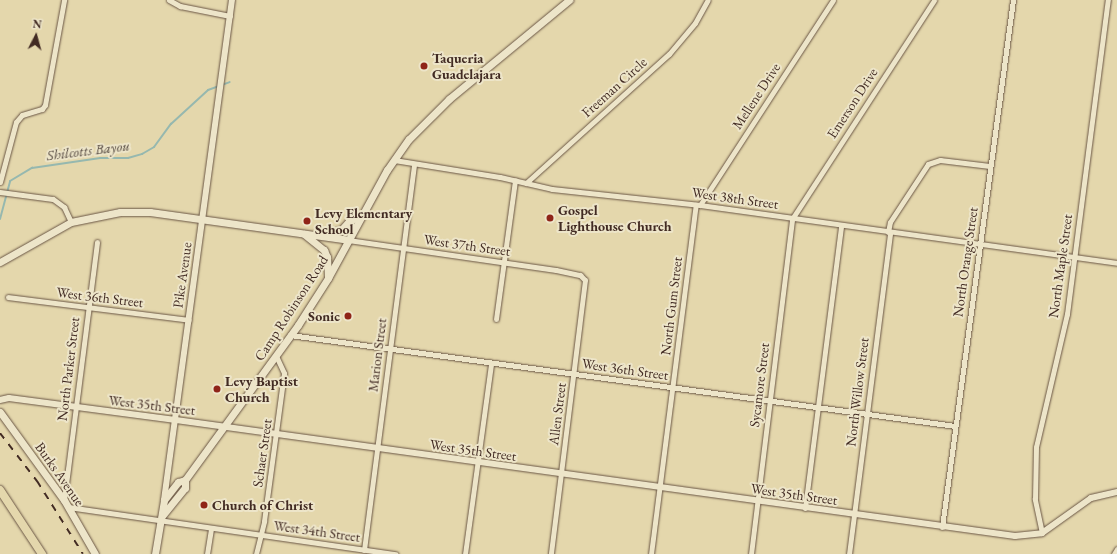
<!DOCTYPE html>
<html>
<head>
<meta charset="utf-8">
<style>
	body { margin:0 }
	#map { position:relative; width:1117px; height:554px; overflow:hidden; background:#e4d7ac; font-family:"EB Garamond",serif }
	div>[style] { position:absolute }
	.stream>* { height:2px; margin:-1px; padding:0 1px; transform-origin:1px; border-radius:1px; background:#96b8af }
	.roads { filter:drop-shadow(0 0 1px #6a5645) drop-shadow(0 0 1px #6a5645) }
	.minor>* { height:5px; margin:-2.5px; padding:0 2.5px; transform-origin:2.5px; border-radius:2.5px; background:#ede5c9 }
	.tertiary>* { height:6px; margin:-3px; padding:0 3px; transform-origin:3px; border-radius:3px; background:#ede5c9 }
	.secondary>* { height:7px; margin:-3.5px; padding:0 3.5px; transform-origin:3.5px; border-radius:3.5px; background:#ede5c9 }
	.primary>* { height:8px; margin:-4px; padding:0 4px; transform-origin:4px; border-radius:4px; background:#e4d7ac }
	.rail>* { height:2px; margin-top:-1px; transform-origin:0; background:repeating-linear-gradient(90deg,#422b23 0 7px,transparent 0 14px) }
	.dots>* { width:11px; height:11px; translate:-50% -50%; box-sizing:border-box; border:2px solid #ede5c9; border-radius:50% }
	span { translate:-50% -50%; white-space:nowrap; text-align:center; line-height:1.15; -webkit-text-stroke:4px #ede5c9; paint-order:stroke }
	.poi-label { font-size:14px; color:#422b23; font-weight:700 }
	.left { translate:0 -50%; text-align:left }
	.right { translate:-100% -50%; text-align:right }
	.street-label { font-size:14px; color:#422b23 }
	.water-label { font-size:15px; color:#53473f; font-style:italic }
	.north { position:absolute; left:16px; top:16px; width:40px; height:40px; -webkit-text-stroke:3px #ede5c9; paint-order:stroke; rotate:6deg; font-size:11px; font-weight:700; line-height:16px; text-align:center; color:#422b23 }
	.north::after { content:''; display:block; margin:auto; width:14px; height:18px; background:#422b23; clip-path:polygon(50% 0,100% 100%,50% 72%,0 100%) }
</style>
</head>
<body>
<div id="map">
	<div class="stream">
		<div style="left:0;top:219px;width:39px;rotate:-75deg"></div>
		<div style="left:10px;top:181px;width:26px;rotate:-31deg"></div>
		<div style="left:32px;top:168px;width:69px;rotate:-8.4deg"></div>
		<div style="left:100px;top:158px;width:28px"></div>
		<div style="left:128px;top:158px;width:15px;rotate:-16deg"></div>
		<div style="left:142px;top:154px;width:14px;rotate:-30deg"></div>
		<div style="left:154px;top:147px;width:29px;rotate:-54deg"></div>
		<div style="left:171px;top:124px;width:50px;rotate:-42.6deg"></div>
		<div style="left:208px;top:90px;width:23px;rotate:-20deg"></div>
	</div>
	<div class="roads">
		<div class="minor">
			<div style="left:169px;top:0;width:13px;rotate:29deg"></div>
			<div style="left:180px;top:6px;width:51px;rotate:11.3deg"></div>
			<div style="left:394px;top:160px;width:107px;rotate:9.1deg"></div>
			<div style="left:500px;top:177px;width:53px;rotate:13deg"></div>
			<div style="left:552px;top:189px;width:149px;rotate:6.2deg"></div>
			<div style="left:700px;top:205px;width:421px;rotate:7.9deg"></div>
			<div style="left:0;top:182px;width:62px;rotate:-75.1deg"></div>
			<div style="left:16px;top:122px;width:9px;rotate:-49deg"></div>
			<div style="left:22px;top:115px;width:21px;rotate:-17deg"></div>
			<div style="left:42px;top:109px;width:5px;rotate:-53deg"></div>
			<div style="left:45px;top:105px;width:107px;rotate:-79.7deg"></div>
			<div style="left:526px;top:183px;width:193px;rotate:-42.1deg"></div>
			<div style="left:669px;top:54px;width:40px;rotate:-50deg"></div>
			<div style="left:695px;top:23px;width:26px;rotate:-61deg"></div>
			<div style="left:0;top:192px;width:53px;rotate:7.5deg"></div>
			<div style="left:53px;top:199px;width:14px;rotate:36deg"></div>
			<div style="left:64px;top:207px;width:17px;rotate:65deg"></div>
			<div style="left:700px;top:205px;width:244px;rotate:-57deg"></div>
			<div style="left:888px;top:232px;width:10px;rotate:-79deg"></div>
			<div style="left:890px;top:222px;width:69px;rotate:-56.8deg"></div>
			<div style="left:928px;top:164px;width:13px;rotate:-18deg"></div>
			<div style="left:940px;top:160px;width:50px;rotate:6.8deg"></div>
			<div style="left:348px;top:240px;width:210px;rotate:8.2deg"></div>
			<div style="left:556px;top:270px;width:25px;rotate:12deg"></div>
			<div style="left:580px;top:275px;width:7px;rotate:45deg"></div>
			<div style="left:585px;top:280px;width:276px;rotate:97.1deg"></div>
			<div style="left:8px;top:297px;width:182px;rotate:7.2deg"></div>
			<div style="left:496px;top:319px;width:140px;rotate:-82.2deg"></div>
			<div style="left:290px;top:335px;width:671px;rotate:7.79deg"></div>
			<div style="left:64px;top:500px;width:260px;rotate:-82.7deg"></div>
			<div style="left:68px;top:507px;width:331px;rotate:8.2deg"></div>
			<div style="left:805px;top:508px;width:284px;rotate:-82.7deg"></div>
			<div style="left:942px;top:527px;width:532px;rotate:-82.33deg"></div>
			<div style="left:1042px;top:533px;width:35px;rotate:-102deg"></div>
			<div style="left:1035px;top:499px;width:52px;rotate:-88.9deg"></div>
			<div style="left:1036px;top:447px;width:137px;rotate:-76.9deg"></div>
			<div style="left:1067px;top:314px;width:317px;rotate:-82.6deg"></div>
			<div style="left:364px;top:550px;width:389px;rotate:-82.6deg"></div>
			<div style="left:207px;top:554px;width:26px;rotate:-81deg"></div>
			<div style="left:256px;top:554px;width:34px;rotate:-76deg"></div>
			<div style="left:264px;top:521px;width:149px;rotate:-82.3deg"></div>
			<div style="left:284px;top:373px;width:19px;rotate:-115deg"></div>
			<div style="left:465px;top:554px;width:193px;rotate:-82.2deg"></div>
			<div style="left:651px;top:554px;width:352px;rotate:-82.7deg"></div>
			<div style="left:751px;top:554px;width:337px;rotate:-83deg"></div>
			<div style="left:792px;top:219px;width:261px;rotate:-57deg"></div>
			<div style="left:849px;top:554px;width:324px;rotate:-82.7deg"></div>
			<div style="left:1114px;top:554px;width:6px;rotate:-59deg"></div>
		</div>
		<div class="tertiary">
			<div style="left:0;top:400px;width:9px;rotate:-13deg"></div>
			<div style="left:9px;top:398px;width:168px;rotate:7.5deg"></div>
			<div style="left:176px;top:420px;width:847px;rotate:7.87deg"></div>
			<div style="left:1015px;top:536px;width:27px;rotate:-6deg"></div>
			<div style="left:1042px;top:533px;width:60px;rotate:-35.5deg"></div>
			<div style="left:1091px;top:498px;width:27px;rotate:-13deg"></div>
			<div style="left:164px;top:500px;width:505px;rotate:-82.26deg"></div>
		</div>
		<div class="secondary">
			<div style="left:304px;top:234px;width:26px;rotate:39deg"></div>
			<div style="left:324px;top:250px;width:8px;rotate:67deg"></div>
			<div style="left:327px;top:257px;width:20px;rotate:87deg"></div>
			<div style="left:318px;top:235px;width:24px;rotate:-12deg"></div>
			<div style="left:341px;top:230px;width:12px;rotate:-48deg"></div>
			<div style="left:349px;top:221px;width:14px;rotate:-25deg"></div>
			<div style="left:0;top:262px;width:81px;rotate:-29.4deg"></div>
			<div style="left:71px;top:222px;width:50px;rotate:-11.5deg"></div>
			<div style="left:120px;top:212px;width:30px"></div>
			<div style="left:150px;top:212px;width:200px;rotate:8deg"></div>
			<div style="left:0;top:412px;width:109px;rotate:54deg"></div>
			<div style="left:64px;top:500px;width:62px;rotate:60.1deg"></div>
			<div style="left:162px;top:516px;width:36px;rotate:-51deg"></div>
			<div style="left:185px;top:488px;width:8px;rotate:-90deg"></div>
			<div style="left:155px;top:554px;width:55px;rotate:-80.5deg"></div>
			<div style="left:164px;top:500px;width:23px;rotate:-52deg"></div>
			<div style="left:178px;top:482px;width:7px;rotate:-16deg"></div>
			<div style="left:185px;top:480px;width:192px;rotate:-53.9deg"></div>
			<div style="left:298px;top:325px;width:56px;rotate:-57.4deg"></div>
			<div style="left:328px;top:278px;width:123px;rotate:-61.4deg"></div>
			<div style="left:387px;top:170px;width:38px;rotate:-55deg"></div>
			<div style="left:409px;top:139px;width:57px;rotate:-45deg"></div>
			<div style="left:449px;top:99px;width:156px;rotate:-39.5deg"></div>
		</div>
		<div class="primary">
			<div style="left:0;top:490px;width:77px;rotate:56.7deg"></div>
		</div>
	</div>
	<div class="rail">
		<div style="left:0;top:433px;width:61px;rotate:52.4deg"></div>
		<div style="left:37px;top:481px;width:86px;rotate:57.8deg"></div>
	</div>
	<div class="dots">
		<div style="left:424px;top:66px;background:#8f2418"></div>
		<div style="left:550px;top:218px;background:#8f2418"></div>
		<div style="left:307px;top:221px;background:#8f2418"></div>
		<div style="left:348px;top:316px;background:#8f2418"></div>
		<div style="left:217px;top:389px;background:#8f2418"></div>
		<div style="left:204px;top:505px;background:#8f2418"></div>
	</div>
	<div class="poi-label">
		<span class="left" style="left:432px;top:66px">Taqueria<br>Guadelajara</span>
		<span class="left" style="left:558px;top:218px">Gospel<br>Lighthouse Church</span>
		<span class="left" style="left:315px;top:221px">Levy Elementary<br>School</span>
		<span class="right" style="left:340px;top:316px">Sonic</span>
		<span class="left" style="left:225px;top:389px">Levy Baptist<br>Church</span>
		<span class="left" style="left:212px;top:505px">Church of Christ</span>
	</div>
	<div class="street-label">
		<span style="left:614px;top:87px;rotate:-42deg">Freeman Circle</span>
		<span style="left:756px;top:96px;rotate:-57deg">Mellene Drive</span>
		<span style="left:852px;top:103px;rotate:-57deg">Emerson Drive</span>
		<span style="left:735px;top:198px;rotate:8deg">West 38th Street</span>
		<span style="left:467px;top:245px;rotate:8deg">West 37th Street</span>
		<span style="left:965px;top:262px;rotate:-82deg">North Orange Street</span>
		<span style="left:1060px;top:266px;rotate:-82deg">North Maple Street</span>
		<span style="left:182px;top:275px;rotate:-82deg">Pike Avenue</span>
		<span style="left:100px;top:297px;rotate:7deg">West 36th Street</span>
		<span style="left:671px;top:306px;rotate:-83deg">North Gum Street</span>
		<span style="left:291px;top:308px;rotate:-57deg">Camp Robinson Road</span>
		<span style="left:377px;top:355px;rotate:-83deg">Marion Street</span>
		<span style="left:68px;top:369px;rotate:-83deg">North Parker Street</span>
		<span style="left:625px;top:369px;rotate:8deg">West 36th Street</span>
		<span style="left:759px;top:385px;rotate:-83deg">Sycamore Street</span>
		<span style="left:857px;top:392px;rotate:-83deg">North Willow Street</span>
		<span style="left:152px;top:405px;rotate:7deg">West 35th Street</span>
		<span style="left:557px;top:414px;rotate:-83deg">Allen Street</span>
		<span style="left:473px;top:450px;rotate:8deg">West 35th Street</span>
		<span style="left:262px;top:453px;rotate:-82deg">Schaer Street</span>
		<span style="left:60px;top:474px;rotate:55deg">Burks Avenue</span>
		<span style="left:794px;top:494px;rotate:8deg">West 35th Street</span>
		<span style="left:317px;top:531px;rotate:8deg">West 34th Street</span>
	</div>
	<div class="water-label">
		<span style="left:88px;top:150px;rotate:-7deg">Shilcotts Bayou</span>
	</div>
	<div class="north">N</div>
</div>
</body>
</html>
